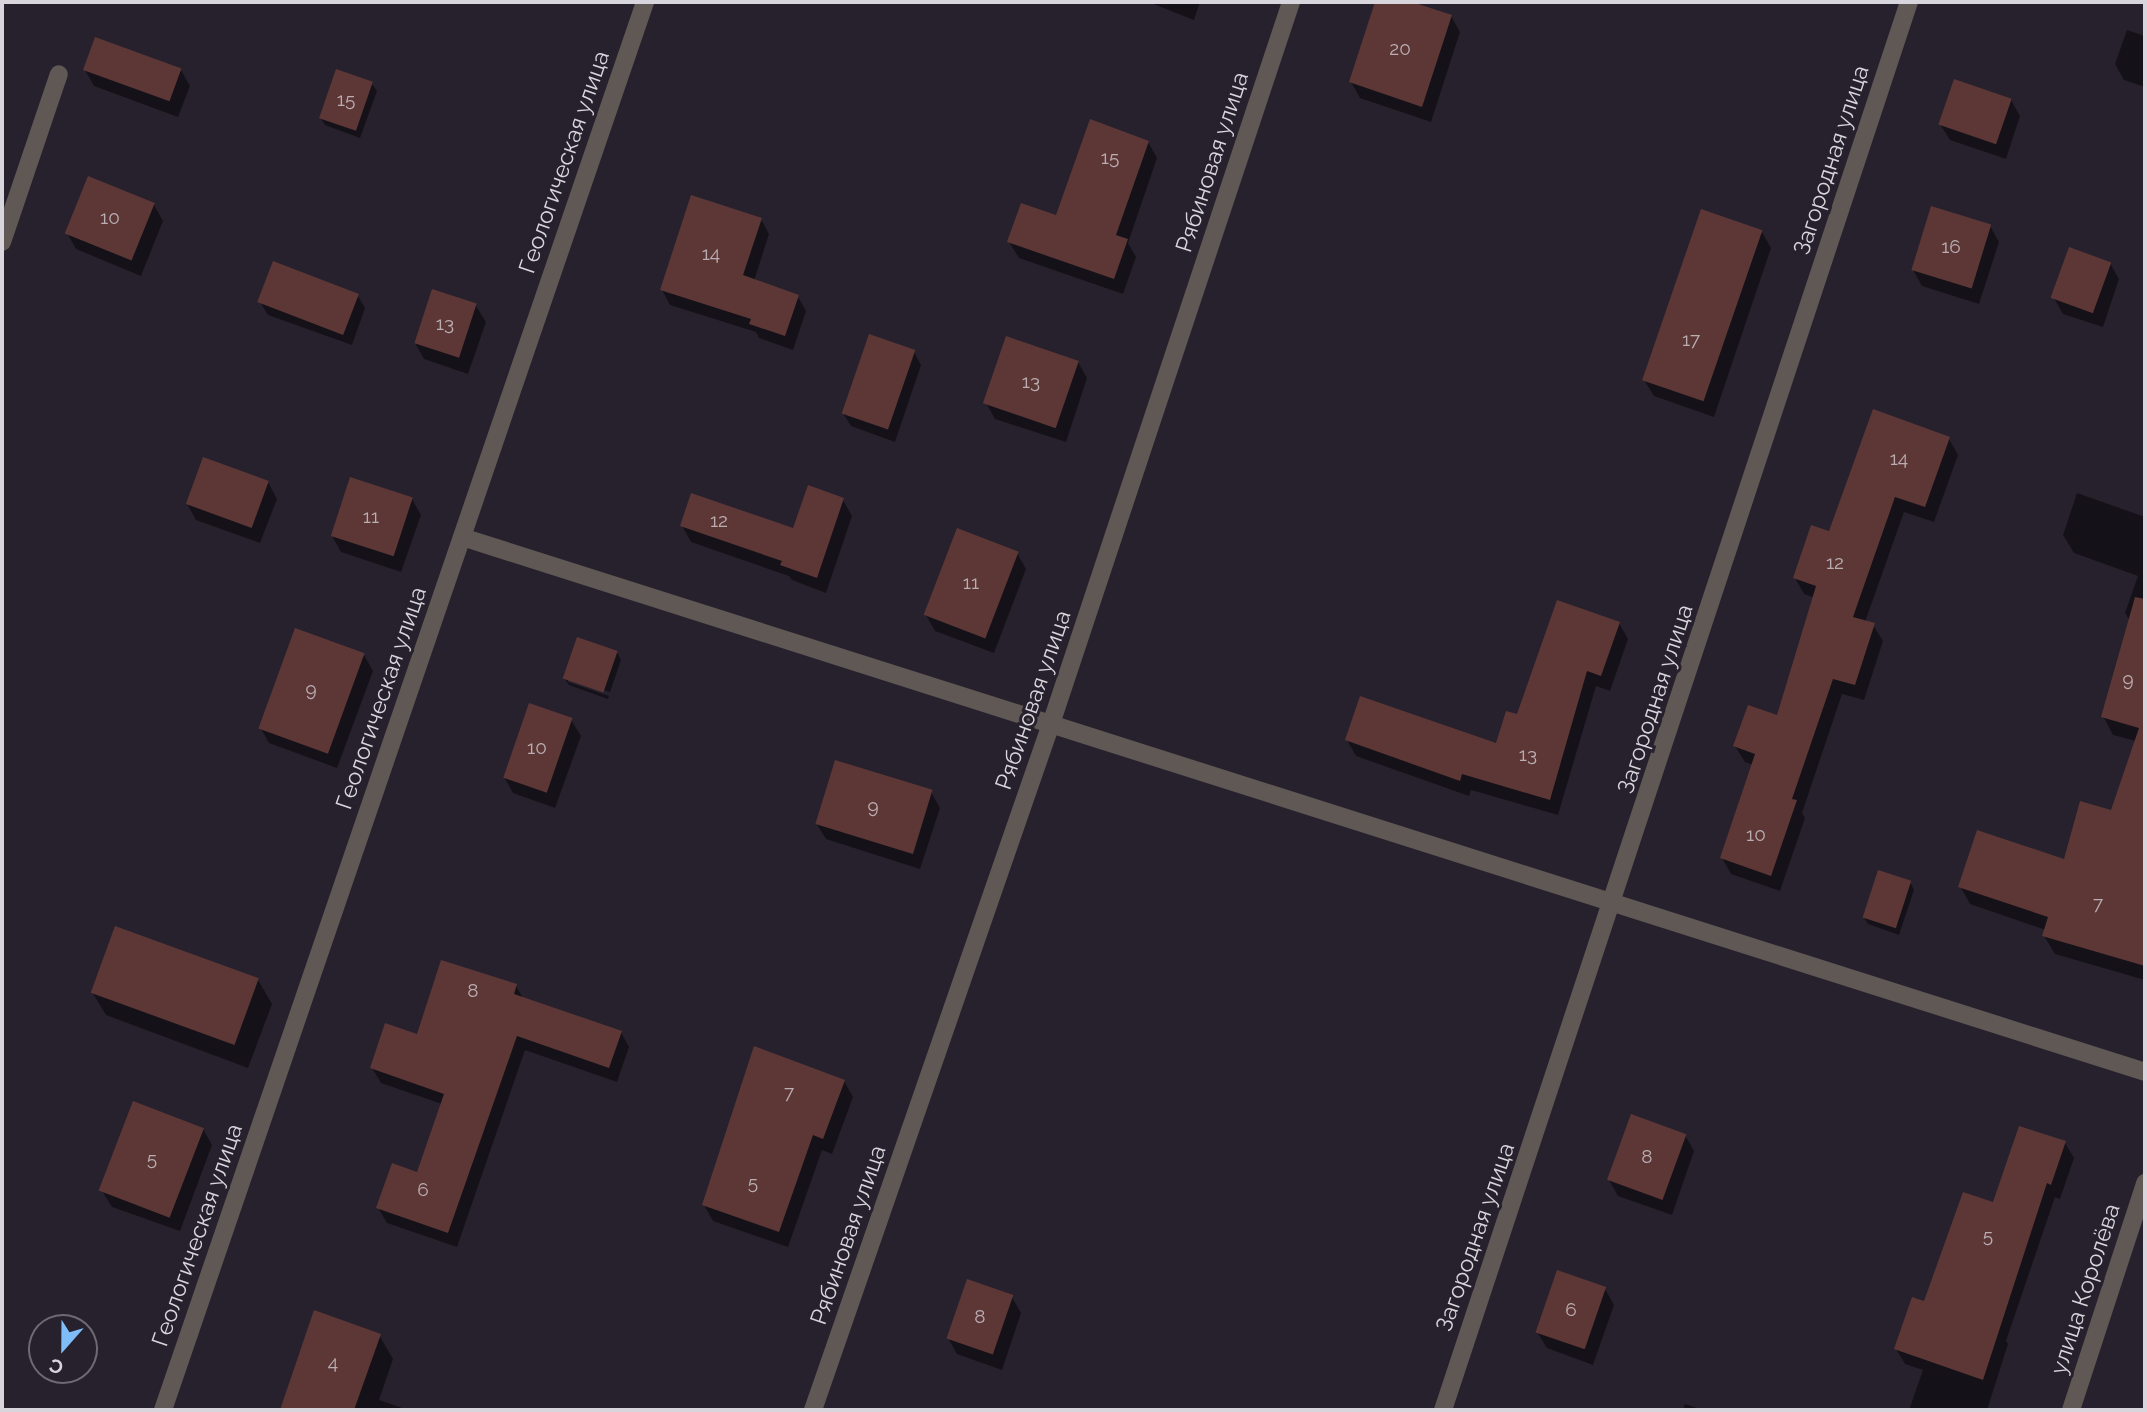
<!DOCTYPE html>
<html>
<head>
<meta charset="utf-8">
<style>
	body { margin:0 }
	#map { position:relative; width:2147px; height:1412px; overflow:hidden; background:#27212d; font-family:Raleway,sans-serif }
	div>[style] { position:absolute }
	.shadow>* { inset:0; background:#0007 }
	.building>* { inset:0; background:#5d3736; transform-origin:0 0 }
	.minor>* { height:18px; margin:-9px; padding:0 9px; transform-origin:9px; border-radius:9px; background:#5f5855 }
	span { translate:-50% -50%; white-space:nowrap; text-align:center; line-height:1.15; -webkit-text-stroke:6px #27212d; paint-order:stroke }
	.number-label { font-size:19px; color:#baaeb3 }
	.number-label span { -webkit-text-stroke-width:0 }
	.street-label { font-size:23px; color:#d9d5dd }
	.frame { position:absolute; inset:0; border:4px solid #d9d5dd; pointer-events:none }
	.north { position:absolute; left:28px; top:1314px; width:70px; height:70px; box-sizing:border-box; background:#27212d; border:2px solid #6e6973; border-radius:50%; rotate:201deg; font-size:19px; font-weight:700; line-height:28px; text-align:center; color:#d9d5dd }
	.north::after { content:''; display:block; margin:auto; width:24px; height:32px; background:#7fbdf9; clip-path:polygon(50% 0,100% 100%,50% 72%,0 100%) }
</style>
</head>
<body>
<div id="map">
	<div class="shadow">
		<div style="clip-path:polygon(1148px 2px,1200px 2px,1194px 20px)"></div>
		<div style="clip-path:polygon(1377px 2px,1406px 2px,1451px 16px,1460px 32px,1431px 122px,1360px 98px,1351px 82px)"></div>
		<div style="clip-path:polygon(2127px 30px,2145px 36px,2145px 87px,2124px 80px,2115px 64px)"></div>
		<div style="clip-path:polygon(85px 70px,181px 70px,190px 86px,178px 117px,94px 86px)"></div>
		<div style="clip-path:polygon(372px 84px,377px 91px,360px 138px,325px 125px,320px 117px)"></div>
		<div style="clip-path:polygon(2011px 100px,2020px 116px,2006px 159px,1950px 140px,1940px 124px)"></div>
		<div style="clip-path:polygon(1148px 142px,1157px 158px,1128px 243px,1136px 257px,1123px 294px,1019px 258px,1009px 242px,1057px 217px)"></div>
		<div style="clip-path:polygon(154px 205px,163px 221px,141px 276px,76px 249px,67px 233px)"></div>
		<div style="clip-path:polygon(761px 219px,769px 234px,754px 281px,798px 297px,806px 311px,793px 350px,759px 338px,756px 332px,670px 305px,662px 290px)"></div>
		<div style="clip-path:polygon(1990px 226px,1999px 242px,1979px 304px,1922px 286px,1913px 270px)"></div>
		<div style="clip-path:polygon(1762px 232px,1771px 248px,1714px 417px,1654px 396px,1644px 380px)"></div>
		<div style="clip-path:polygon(2110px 263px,2119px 279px,2103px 327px,2063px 314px,2054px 298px)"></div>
		<div style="clip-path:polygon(358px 296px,365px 308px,352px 345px,268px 315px,260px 302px)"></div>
		<div style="clip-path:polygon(476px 306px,486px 322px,468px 374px,424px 359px,415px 343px)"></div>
		<div style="clip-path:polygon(914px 352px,921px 365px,895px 442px,851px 426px,843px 413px)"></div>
		<div style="clip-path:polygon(1078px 362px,1087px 378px,1066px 442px,995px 419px,986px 403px)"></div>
		<div style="clip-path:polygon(1949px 439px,1958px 455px,1934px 522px,1904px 512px,1865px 622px,1873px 625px,1883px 641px,1864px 700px,1842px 694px,1802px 813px,1805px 818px,1780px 891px,1731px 874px,1722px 858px,1753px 765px,1745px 762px,1735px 746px,1778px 717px,1815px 598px,1804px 594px,1795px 578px,1830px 533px)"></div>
		<div style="clip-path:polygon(268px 482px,277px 499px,260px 543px,196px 520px,187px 504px)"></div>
		<div style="clip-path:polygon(2077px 493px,2145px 517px,2145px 980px,2055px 954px,2044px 936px,2046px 930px,1970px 904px,1960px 886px,2065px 861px,2112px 812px,2136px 741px,2113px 735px,2103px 716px,2130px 621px,2125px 613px,2138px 576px,2074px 553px,2063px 535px)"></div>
		<div style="clip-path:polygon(412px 499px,421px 515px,401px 572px,341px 552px,332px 536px)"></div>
		<div style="clip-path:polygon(843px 500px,852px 516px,826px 593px,792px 580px,789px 576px,691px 542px,682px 526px,794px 530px)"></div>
		<div style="clip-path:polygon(1017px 553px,1026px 569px,994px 653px,935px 631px,926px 615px)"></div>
		<div style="clip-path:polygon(1619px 623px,1628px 639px,1610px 691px,1596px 686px,1558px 815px,1471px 790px,1469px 796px,1356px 756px,1347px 740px,1498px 745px,1518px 716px)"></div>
		<div style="clip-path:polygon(617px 652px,621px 660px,610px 692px,568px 678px,568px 682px,609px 696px,608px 699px,569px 685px,564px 678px)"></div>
		<div style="clip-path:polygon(364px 655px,373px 671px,337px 768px,269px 743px,260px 727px)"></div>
		<div style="clip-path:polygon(571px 720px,581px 736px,555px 808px,513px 793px,504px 777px)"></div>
		<div style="clip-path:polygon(931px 792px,940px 808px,920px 869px,826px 839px,816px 823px)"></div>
		<div style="clip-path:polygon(1910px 882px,1914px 890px,1899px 935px,1868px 924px,1863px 916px)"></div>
		<div style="clip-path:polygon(258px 980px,272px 1004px,248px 1068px,106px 1015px,92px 992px)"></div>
		<div style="clip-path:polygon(516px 986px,524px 1000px,621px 1032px,629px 1047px,617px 1082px,525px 1050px,457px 1247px,387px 1223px,378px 1208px,418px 1174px,442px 1104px,381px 1083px,372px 1068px,418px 1037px)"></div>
		<div style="clip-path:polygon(844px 1081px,853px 1097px,832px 1154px,822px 1150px,788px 1247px,713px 1221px,704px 1205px)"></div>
		<div style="clip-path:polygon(203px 1129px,212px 1145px,180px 1231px,112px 1207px,102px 1191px)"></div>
		<div style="clip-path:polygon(1685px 1135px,1694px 1151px,1672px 1215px,1618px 1196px,1609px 1180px)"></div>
		<div style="clip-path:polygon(2065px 1143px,2074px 1158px,2060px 1199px,2055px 1197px,2006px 1341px,2008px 1344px,1987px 1410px,1909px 1410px,1923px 1370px,1905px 1364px,1896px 1349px,1925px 1304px)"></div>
		<div style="clip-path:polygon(1605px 1289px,1614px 1305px,1593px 1365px,1547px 1348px,1537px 1332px)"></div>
		<div style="clip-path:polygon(1012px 1297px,1021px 1313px,1002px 1370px,957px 1354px,948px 1338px)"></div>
		<div style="clip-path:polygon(315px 1313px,379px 1335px,393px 1359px,379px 1400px,408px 1410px,281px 1410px)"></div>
		<div style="clip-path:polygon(1685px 1404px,1703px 1410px,1683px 1410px)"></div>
	</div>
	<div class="building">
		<div style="clip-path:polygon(1375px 2px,1412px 2px,1452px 15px,1422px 107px,1349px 82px)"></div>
		<div style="left:95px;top:37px;width:92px;height:35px;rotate:20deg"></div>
		<div style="left:336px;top:69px;width:39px;height:52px;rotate:19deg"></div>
		<div style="left:1954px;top:79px;width:61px;height:48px;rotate:19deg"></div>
		<div style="clip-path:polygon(1090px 119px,1149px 141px,1116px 235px,1128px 239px,1114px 279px,1007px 242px,1021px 203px,1056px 215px)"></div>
		<div style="left:88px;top:176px;width:72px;height:62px;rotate:22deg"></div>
		<div style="clip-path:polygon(691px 195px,762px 218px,743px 275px,799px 295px,785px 336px,749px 324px,751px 319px,660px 290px)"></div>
		<div style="left:1931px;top:206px;width:63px;height:67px;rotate:17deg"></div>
		<div style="left:1701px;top:209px;width:65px;height:181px;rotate:19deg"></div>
		<div style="left:2069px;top:247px;width:45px;height:54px;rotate:20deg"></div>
		<div style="left:273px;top:261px;width:92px;height:44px;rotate:21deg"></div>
		<div style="left:432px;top:289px;width:47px;height:57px;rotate:18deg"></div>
		<div style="left:869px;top:334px;width:49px;height:84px;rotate:19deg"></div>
		<div style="left:1006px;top:336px;width:77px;height:71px;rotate:19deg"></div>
		<div style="clip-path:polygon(1873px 409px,1950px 437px,1925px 507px,1895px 497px,1853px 617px,1875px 623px,1855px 685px,1833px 679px,1792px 799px,1797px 800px,1771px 876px,1720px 858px,1755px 754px,1733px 746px,1748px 705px,1777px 715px,1816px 586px,1793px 578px,1811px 525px,1829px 531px)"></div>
		<div style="left:203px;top:457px;width:70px;height:50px;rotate:20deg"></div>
		<div style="left:350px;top:477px;width:66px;height:62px;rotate:18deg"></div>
		<div style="clip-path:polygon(808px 485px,844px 498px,817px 578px,780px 565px,782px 561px,680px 526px,691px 493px,793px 528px)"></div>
		<div style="left:957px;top:528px;width:66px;height:93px;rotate:21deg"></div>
		<div style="clip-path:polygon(2135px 597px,2145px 599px,2145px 966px,2042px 936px,2048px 917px,1958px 887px,1977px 830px,2064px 859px,2080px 801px,2111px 810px,2139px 728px,2101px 717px)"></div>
		<div style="clip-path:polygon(1557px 600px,1620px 622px,1601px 676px,1587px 671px,1550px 800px,1462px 774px,1460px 781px,1345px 740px,1360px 696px,1496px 743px,1506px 711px,1517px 714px)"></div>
		<div style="left:295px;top:628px;width:74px;height:107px;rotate:20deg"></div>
		<div style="left:577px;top:637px;width:43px;height:44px;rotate:19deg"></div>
		<div style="left:529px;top:703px;width:46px;height:79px;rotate:19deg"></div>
		<div style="left:835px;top:760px;width:102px;height:67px;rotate:17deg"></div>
		<div style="left:1878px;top:870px;width:35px;height:50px;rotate:18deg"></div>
		<div style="left:115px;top:926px;width:153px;height:71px;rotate:20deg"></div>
		<div style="clip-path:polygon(441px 960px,517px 984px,514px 994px,622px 1031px,609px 1068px,517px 1036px,448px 1233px,376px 1208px,392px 1163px,417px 1172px,444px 1094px,370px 1068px,385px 1023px,417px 1034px)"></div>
		<div style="clip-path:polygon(754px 1046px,845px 1080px,823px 1139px,813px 1135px,779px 1232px,702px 1205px)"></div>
		<div style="left:133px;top:1101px;width:76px;height:96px;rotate:21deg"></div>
		<div style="left:1631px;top:1114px;width:59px;height:70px;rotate:20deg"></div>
		<div style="clip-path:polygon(2019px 1126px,2066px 1141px,2051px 1185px,2047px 1183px,1983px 1380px,1894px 1349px,1912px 1297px,1924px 1301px,1963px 1192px,1993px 1202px)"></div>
		<div style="left:1557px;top:1270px;width:52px;height:66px;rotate:19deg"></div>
		<div style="left:967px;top:1279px;width:49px;height:63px;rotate:19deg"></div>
		<div style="clip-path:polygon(314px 1310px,381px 1334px,354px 1410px,280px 1410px)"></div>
	</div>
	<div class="minor">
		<div style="left:2px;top:242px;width:177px;rotate:-71.3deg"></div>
		<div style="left:462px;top:537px;width:1766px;rotate:17.63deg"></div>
		<div style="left:163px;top:1410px;width:1488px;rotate:-71.1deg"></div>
		<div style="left:813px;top:1410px;width:726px;rotate:-70.87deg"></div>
		<div style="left:1051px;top:724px;width:761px;rotate:-71.61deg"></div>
		<div style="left:1443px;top:1410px;width:1483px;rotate:-71.69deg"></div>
		<div style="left:2071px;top:1410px;width:239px;rotate:-71.9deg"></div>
	</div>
	<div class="number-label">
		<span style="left:1400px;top:49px">20</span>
		<span style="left:346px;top:100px">15</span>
		<span style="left:1110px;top:158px">15</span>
		<span style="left:110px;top:218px">10</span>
		<span style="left:1951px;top:247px">16</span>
		<span style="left:711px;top:254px">14</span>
		<span style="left:445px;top:324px">13</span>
		<span style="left:1691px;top:340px">17</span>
		<span style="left:1031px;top:382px">13</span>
		<span style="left:1899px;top:459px">14</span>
		<span style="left:371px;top:517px">11</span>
		<span style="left:719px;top:521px">12</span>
		<span style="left:1835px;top:563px">12</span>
		<span style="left:971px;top:583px">11</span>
		<span style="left:2128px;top:680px">9</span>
		<span style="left:311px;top:690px">9</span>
		<span style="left:537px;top:748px">10</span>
		<span style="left:1528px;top:755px">13</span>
		<span style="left:873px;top:807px">9</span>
		<span style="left:1756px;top:835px">10</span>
		<span style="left:2098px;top:904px">7</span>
		<span style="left:473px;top:991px">8</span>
		<span style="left:789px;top:1093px">7</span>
		<span style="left:1647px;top:1157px">8</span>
		<span style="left:152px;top:1159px">5</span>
		<span style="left:753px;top:1183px">5</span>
		<span style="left:423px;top:1190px">6</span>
		<span style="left:1988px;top:1236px">5</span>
		<span style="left:1571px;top:1310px">6</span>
		<span style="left:980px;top:1317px">8</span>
		<span style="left:333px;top:1363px">4</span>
	</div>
	<div class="street-label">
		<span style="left:1831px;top:160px;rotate:-72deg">Загородная улица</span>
		<span style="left:564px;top:162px;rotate:-71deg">Геологическая улица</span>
		<span style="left:1212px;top:162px;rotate:-72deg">Рябиновая улица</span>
		<span style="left:381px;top:698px;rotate:-71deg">Геологическая улица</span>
		<span style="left:1655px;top:699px;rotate:-72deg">Загородная улица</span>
		<span style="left:1033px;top:700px;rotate:-71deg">Рябиновая улица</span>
		<span style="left:197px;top:1235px;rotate:-71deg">Геологическая улица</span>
		<span style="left:848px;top:1235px;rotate:-71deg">Рябиновая улица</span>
		<span style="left:1475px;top:1237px;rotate:-71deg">Загородная улица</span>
		<span style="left:2085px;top:1289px;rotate:-72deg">улица Королёва</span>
	</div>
	<div class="frame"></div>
	<div class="north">С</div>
</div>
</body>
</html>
